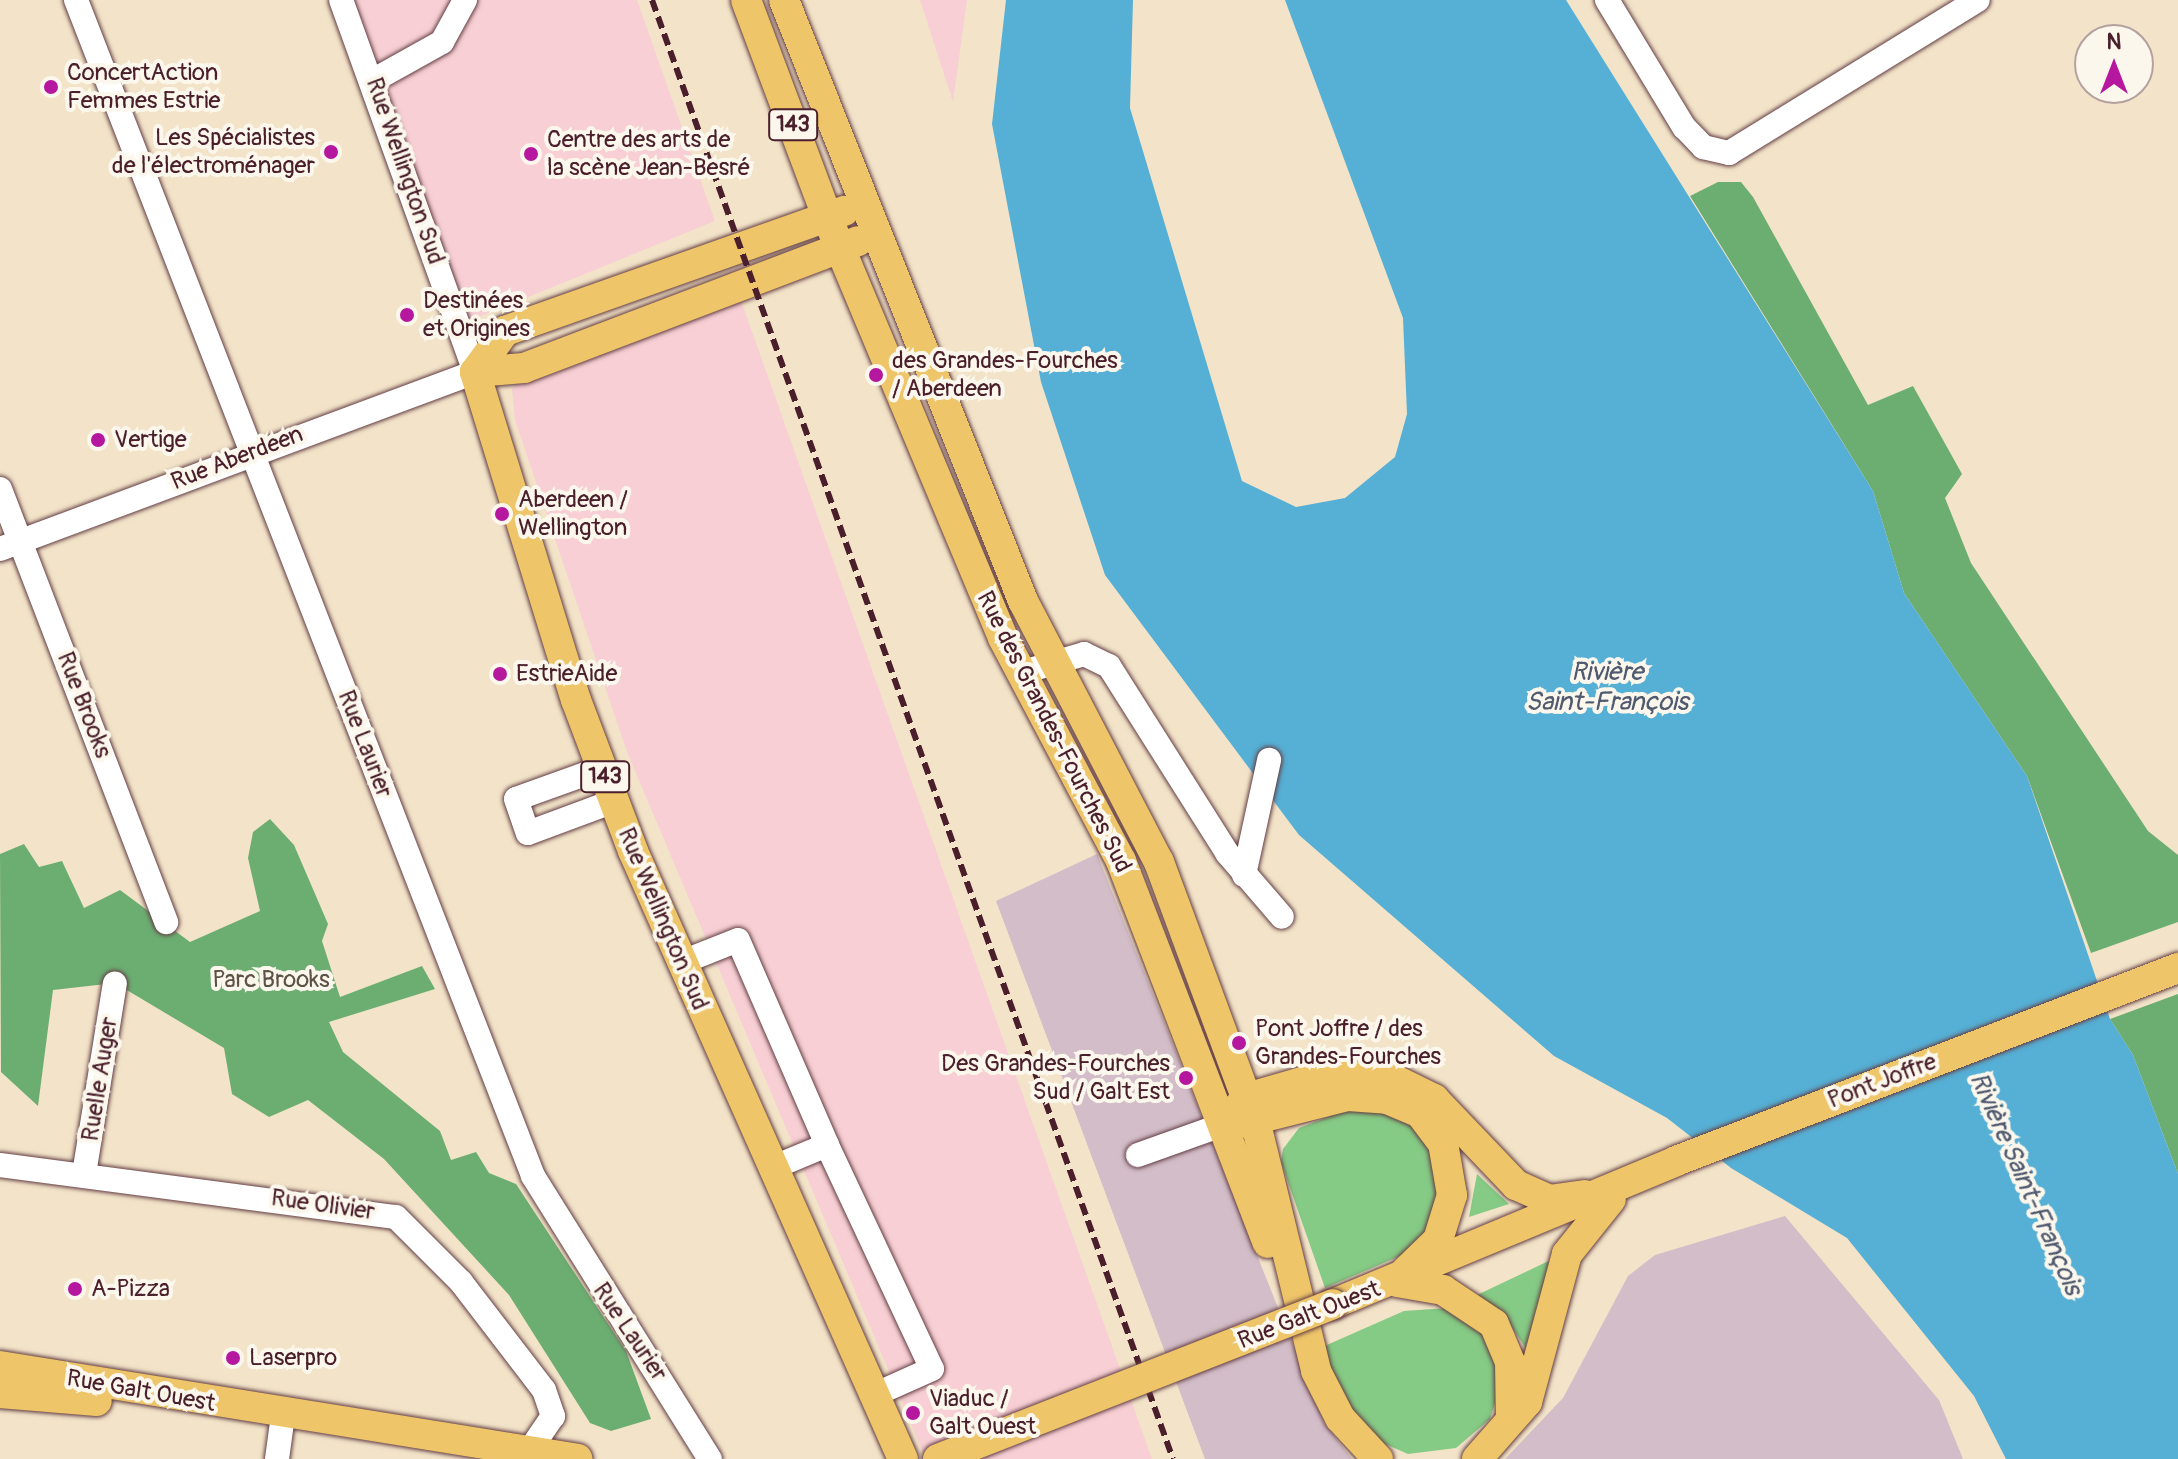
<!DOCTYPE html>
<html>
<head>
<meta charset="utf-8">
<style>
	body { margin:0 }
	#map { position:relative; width:2178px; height:1459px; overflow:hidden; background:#f3e4c9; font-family:Pangolin,sans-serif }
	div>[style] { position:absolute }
	.built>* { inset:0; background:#f7cfd4 }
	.industrial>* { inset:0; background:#d2bdc8 }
	.green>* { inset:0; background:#85ca85 }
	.forest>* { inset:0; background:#6cae72 }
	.water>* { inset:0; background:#56afd4 }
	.roads { filter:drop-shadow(0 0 2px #633d43) drop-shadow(0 0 2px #633d43) }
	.minor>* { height:24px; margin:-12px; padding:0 12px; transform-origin:12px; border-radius:12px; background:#fff }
	.major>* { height:30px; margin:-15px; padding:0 15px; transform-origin:15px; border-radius:15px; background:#eec569 }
	.rail>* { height:6px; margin-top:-3px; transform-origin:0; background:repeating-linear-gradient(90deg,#4a1f2b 0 12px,transparent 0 18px) }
	.bridges { filter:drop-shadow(0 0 2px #633d43) drop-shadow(0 0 2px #633d43) }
	.major-bridge>* { height:30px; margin:-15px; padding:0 15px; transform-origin:15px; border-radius:15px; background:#eec569 }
	.dots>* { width:22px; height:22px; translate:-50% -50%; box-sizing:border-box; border:4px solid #fbf7ec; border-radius:50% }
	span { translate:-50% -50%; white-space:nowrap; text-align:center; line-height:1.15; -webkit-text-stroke:8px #fbf7ec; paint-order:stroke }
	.shield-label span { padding:2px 6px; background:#fbf7ec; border:2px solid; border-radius:6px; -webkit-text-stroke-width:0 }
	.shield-label { font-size:22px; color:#4a1f2b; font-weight:700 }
	.poi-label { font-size:24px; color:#4a1f2b }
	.left { translate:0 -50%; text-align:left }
	.right { translate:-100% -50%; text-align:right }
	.street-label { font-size:24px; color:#4a1f2b }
	.park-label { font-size:24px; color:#5c5246 }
	.water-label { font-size:26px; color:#4f596f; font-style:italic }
	.north { position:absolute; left:2074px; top:24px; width:80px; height:80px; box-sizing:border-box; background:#fbf7ec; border:2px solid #b4a19f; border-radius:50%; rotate:0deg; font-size:22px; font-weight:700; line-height:32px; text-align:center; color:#4a1f2b }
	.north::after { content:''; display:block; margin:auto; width:28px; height:36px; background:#b5179e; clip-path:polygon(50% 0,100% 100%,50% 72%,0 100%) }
</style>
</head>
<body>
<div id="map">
	<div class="built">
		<div style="clip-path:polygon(341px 0,637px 0,715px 221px,469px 321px)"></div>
		<div style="clip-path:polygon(920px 0,967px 0,953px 102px)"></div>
		<div style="clip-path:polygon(738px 292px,1152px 1459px,926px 1459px,627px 752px,515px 420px,512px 389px,522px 376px)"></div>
	</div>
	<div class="industrial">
		<div style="clip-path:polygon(1097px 854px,1324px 1423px,1352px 1459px,1205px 1459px,996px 901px)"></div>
		<div style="clip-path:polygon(1785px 1216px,1939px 1400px,1963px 1459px,1505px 1459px,1563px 1398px,1628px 1276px,1655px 1255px)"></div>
	</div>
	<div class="green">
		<div style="clip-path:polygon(1383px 1110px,1424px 1132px,1440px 1155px,1436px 1220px,1407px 1253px,1325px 1288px,1281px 1162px,1283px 1149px,1299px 1128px,1344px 1111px)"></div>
		<div style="clip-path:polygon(1477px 1174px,1509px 1204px,1469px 1217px)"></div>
		<div style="clip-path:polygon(1557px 1257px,1531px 1356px,1503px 1314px,1477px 1295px)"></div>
		<div style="clip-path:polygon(1447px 1308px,1497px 1344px,1495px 1403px,1490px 1419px,1456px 1448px,1408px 1454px,1376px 1440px,1355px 1418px,1320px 1348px,1404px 1311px)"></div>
	</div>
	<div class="forest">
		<div style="clip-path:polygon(1718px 182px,1741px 182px,1753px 197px,1868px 405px,1913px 386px,1962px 474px,1945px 498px,1971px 563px,2148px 831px,2178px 855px,2178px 922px,2091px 953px,2027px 776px,1904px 593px,1873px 491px,1690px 196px)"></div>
		<div style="clip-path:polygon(270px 819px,294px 845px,328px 924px,322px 941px,340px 997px,422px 966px,435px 989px,329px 1022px,343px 1052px,440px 1131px,451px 1160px,476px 1152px,489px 1173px,516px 1184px,626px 1351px,651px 1419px,611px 1431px,590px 1423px,509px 1295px,384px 1159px,308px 1100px,269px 1117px,232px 1094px,224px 1048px,115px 983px,53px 990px,38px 1106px,1px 1072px,0 854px,24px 844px,39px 867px,62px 861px,84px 908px,120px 890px,190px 942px,260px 911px,248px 858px,253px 832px)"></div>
		<div style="clip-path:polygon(2178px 994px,2178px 1174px,2133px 1055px,2110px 1019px)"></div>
	</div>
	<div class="water">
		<div style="clip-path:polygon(1006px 0,1133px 0,1130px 108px,1242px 481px,1296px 507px,1345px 498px,1395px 457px,1407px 414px,1403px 318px,1285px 0,1566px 0,1873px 491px,1904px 593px,2027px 776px,2110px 1019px,2133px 1055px,2178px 1174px,2178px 1459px,2006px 1459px,1974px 1396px,1847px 1238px,1731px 1168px,1667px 1118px,1554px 1056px,1299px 835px,1105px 575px,1041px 382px,992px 124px)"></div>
	</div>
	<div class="roads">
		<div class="minor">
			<div style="left:76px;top:0;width:1262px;rotate:68.76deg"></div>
			<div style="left:533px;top:1176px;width:334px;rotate:58deg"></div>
			<div style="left:1607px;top:0;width:149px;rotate:58.8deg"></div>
			<div style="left:1684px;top:127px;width:28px;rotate:46deg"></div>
			<div style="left:1703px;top:147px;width:27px;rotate:13deg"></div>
			<div style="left:1729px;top:153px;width:292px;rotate:-31.6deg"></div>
			<div style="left:374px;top:80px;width:78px;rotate:-29.2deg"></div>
			<div style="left:442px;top:42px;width:48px;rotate:-61.3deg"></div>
			<div style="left:0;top:489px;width:464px;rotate:69deg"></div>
			<div style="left:0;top:549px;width:507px;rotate:-20.44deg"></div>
			<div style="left:475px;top:372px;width:395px;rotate:-109.8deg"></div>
			<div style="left:1020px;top:673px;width:67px;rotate:-16.5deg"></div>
			<div style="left:1084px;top:654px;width:28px;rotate:26deg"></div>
			<div style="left:1109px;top:666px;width:221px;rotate:57.7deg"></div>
			<div style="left:1227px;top:853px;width:84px;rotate:49.3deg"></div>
			<div style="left:602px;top:768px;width:91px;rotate:160.2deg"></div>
			<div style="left:516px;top:799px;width:36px;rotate:71deg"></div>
			<div style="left:528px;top:833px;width:92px;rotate:-20.4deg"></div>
			<div style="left:1244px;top:875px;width:118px;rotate:-77.7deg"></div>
			<div style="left:680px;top:963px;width:62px;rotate:-21.6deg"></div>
			<div style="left:738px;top:940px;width:223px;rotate:66.5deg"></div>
			<div style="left:827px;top:1145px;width:60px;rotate:157.3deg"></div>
			<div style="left:827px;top:1145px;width:247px;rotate:64.9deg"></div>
			<div style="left:932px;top:1369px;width:64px;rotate:155.9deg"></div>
			<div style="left:1138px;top:1155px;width:89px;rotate:-19.7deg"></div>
			<div style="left:0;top:1165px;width:399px;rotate:7.5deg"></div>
			<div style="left:396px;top:1217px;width:92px;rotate:45deg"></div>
			<div style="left:461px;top:1282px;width:136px;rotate:52.5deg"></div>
			<div style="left:544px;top:1390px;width:28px;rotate:71deg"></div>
			<div style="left:553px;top:1416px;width:42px;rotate:124.4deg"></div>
			<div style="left:84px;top:1174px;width:193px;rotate:-80.8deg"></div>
			<div style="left:277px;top:1459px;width:44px;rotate:-82.2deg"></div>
		</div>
		<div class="major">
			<div style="left:746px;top:0;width:232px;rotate:69.5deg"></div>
			<div style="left:827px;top:217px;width:456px;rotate:67.3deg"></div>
			<div style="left:1003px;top:638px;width:252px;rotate:62.1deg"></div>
			<div style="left:1121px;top:861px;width:409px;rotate:69deg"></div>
			<div style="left:784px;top:0;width:647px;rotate:68.31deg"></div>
			<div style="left:1023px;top:601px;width:294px;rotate:62.5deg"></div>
			<div style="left:1159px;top:862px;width:279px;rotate:69.7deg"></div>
			<div style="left:1256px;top:1124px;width:254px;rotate:76.3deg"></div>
			<div style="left:1316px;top:1371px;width:53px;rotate:62.9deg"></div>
			<div style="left:1340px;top:1418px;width:56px;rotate:47.2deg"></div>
			<div style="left:475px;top:372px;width:343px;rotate:72.9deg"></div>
			<div style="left:576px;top:700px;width:161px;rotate:69.3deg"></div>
			<div style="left:633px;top:851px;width:665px;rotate:66.06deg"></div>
			<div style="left:475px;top:372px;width:51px;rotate:-53.8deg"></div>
			<div style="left:505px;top:331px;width:360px;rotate:-19.5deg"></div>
			<div style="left:475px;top:372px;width:49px;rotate:-4.7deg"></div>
			<div style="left:524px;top:368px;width:357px;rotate:-20.8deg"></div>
			<div style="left:1234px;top:1111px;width:18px;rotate:-45deg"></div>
			<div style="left:1247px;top:1098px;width:90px;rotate:-16.2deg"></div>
			<div style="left:1333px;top:1073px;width:44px;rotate:-2.6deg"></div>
			<div style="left:1377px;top:1071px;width:64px;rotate:26.2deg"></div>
			<div style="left:1434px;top:1099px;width:119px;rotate:46.4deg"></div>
			<div style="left:1516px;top:1185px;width:36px;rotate:24deg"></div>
			<div style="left:1549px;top:1200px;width:36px;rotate:-8deg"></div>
			<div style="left:1237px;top:1124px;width:114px;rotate:-14.2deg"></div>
			<div style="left:1348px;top:1096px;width:39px;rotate:4deg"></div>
			<div style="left:1387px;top:1099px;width:36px;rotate:23deg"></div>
			<div style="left:1420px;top:1113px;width:38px;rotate:53deg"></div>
			<div style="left:1443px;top:1143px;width:53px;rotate:80.2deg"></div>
			<div style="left:1452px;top:1195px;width:47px;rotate:107.3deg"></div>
			<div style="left:1438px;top:1240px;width:46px;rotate:135.9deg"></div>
			<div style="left:1397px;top:1282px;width:47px;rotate:9.9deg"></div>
			<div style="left:1443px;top:1290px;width:61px;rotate:33.7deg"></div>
			<div style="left:1494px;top:1324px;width:41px;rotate:67.2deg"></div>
			<div style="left:1510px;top:1362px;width:57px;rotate:89deg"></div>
			<div style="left:1333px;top:1304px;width:372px;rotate:-22.6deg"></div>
			<div style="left:1676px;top:1161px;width:538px;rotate:-21.03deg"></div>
			<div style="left:0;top:1366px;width:585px;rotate:9.14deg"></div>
			<div style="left:0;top:1393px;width:97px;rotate:4.7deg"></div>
			<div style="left:1477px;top:1459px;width:76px;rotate:-48.7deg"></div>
			<div style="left:1527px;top:1402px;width:153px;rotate:-74.9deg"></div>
			<div style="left:1567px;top:1254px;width:70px;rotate:-51.3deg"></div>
		</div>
	</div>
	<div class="rail">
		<div style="left:652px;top:0;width:1549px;rotate:70.35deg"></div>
	</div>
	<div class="bridges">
		<div class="major-bridge">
			<div style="left:938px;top:1459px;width:424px;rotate:-21.4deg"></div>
		</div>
	</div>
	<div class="dots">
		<div style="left:51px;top:87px;background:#b5179e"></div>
		<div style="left:331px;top:152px;background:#b5179e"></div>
		<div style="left:531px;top:154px;background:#b5179e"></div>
		<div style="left:407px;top:315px;background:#b5179e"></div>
		<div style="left:876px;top:375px;background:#b5179e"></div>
		<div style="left:98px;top:440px;background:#b5179e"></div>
		<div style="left:502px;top:514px;background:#b5179e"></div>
		<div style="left:500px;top:674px;background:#b5179e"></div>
		<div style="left:1239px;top:1043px;background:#b5179e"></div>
		<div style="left:1186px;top:1078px;background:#b5179e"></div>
		<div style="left:75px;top:1289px;background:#b5179e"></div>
		<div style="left:233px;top:1358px;background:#b5179e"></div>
		<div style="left:913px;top:1413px;background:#b5179e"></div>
	</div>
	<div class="shield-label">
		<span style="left:793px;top:125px">143</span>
		<span style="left:605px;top:777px">143</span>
	</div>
	<div class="poi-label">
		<span class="left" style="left:67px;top:87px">ConcertAction<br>Femmes Estrie</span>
		<span class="right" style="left:315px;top:152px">Les Spécialistes<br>de l'électroménager</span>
		<span class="left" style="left:547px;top:154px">Centre des arts de<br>la scène Jean-Besré</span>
		<span class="left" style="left:423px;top:315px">Destinées<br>et Origines</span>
		<span class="left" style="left:892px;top:375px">des Grandes-Fourches<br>/ Aberdeen</span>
		<span class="left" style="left:114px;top:440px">Vertige</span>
		<span class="left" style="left:518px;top:514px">Aberdeen /<br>Wellington</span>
		<span class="left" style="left:516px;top:674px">EstrieAide</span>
		<span class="left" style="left:1255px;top:1043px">Pont Joffre / des<br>Grandes-Fourches</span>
		<span class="right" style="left:1170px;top:1078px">Des Grandes-Fourches<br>Sud / Galt Est</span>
		<span class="left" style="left:91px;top:1289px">A-Pizza</span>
		<span class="left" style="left:249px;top:1358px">Laserpro</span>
		<span class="left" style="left:929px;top:1413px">Viaduc /<br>Galt Ouest</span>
	</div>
	<div class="street-label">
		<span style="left:405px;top:171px;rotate:71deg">Rue Wellington Sud</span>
		<span style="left:237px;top:458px;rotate:-21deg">Rue Aberdeen</span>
		<span style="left:84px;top:705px;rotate:69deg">Rue Brooks</span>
		<span style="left:1054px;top:732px;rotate:63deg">Rue des Grandes-Fourches Sud</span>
		<span style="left:365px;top:744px;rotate:69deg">Rue Laurier</span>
		<span style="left:663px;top:919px;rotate:67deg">Rue Wellington Sud</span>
		<span style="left:100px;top:1079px;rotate:-81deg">Ruelle Auger</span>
		<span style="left:1882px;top:1081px;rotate:-21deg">Pont Joffre</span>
		<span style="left:323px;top:1205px;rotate:8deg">Rue Olivier</span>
		<span style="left:1309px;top:1315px;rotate:-21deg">Rue Galt Ouest</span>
		<span style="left:630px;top:1332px;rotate:56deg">Rue Laurier</span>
		<span style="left:141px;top:1391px;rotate:10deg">Rue Galt Ouest</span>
	</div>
	<div class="park-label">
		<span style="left:271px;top:980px">Parc Brooks</span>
	</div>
	<div class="water-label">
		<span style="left:1607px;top:688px">Rivière<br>Saint-François</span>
		<span style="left:2025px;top:1184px;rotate:66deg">Rivière Saint-François</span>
	</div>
	<div class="north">N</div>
</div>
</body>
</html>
